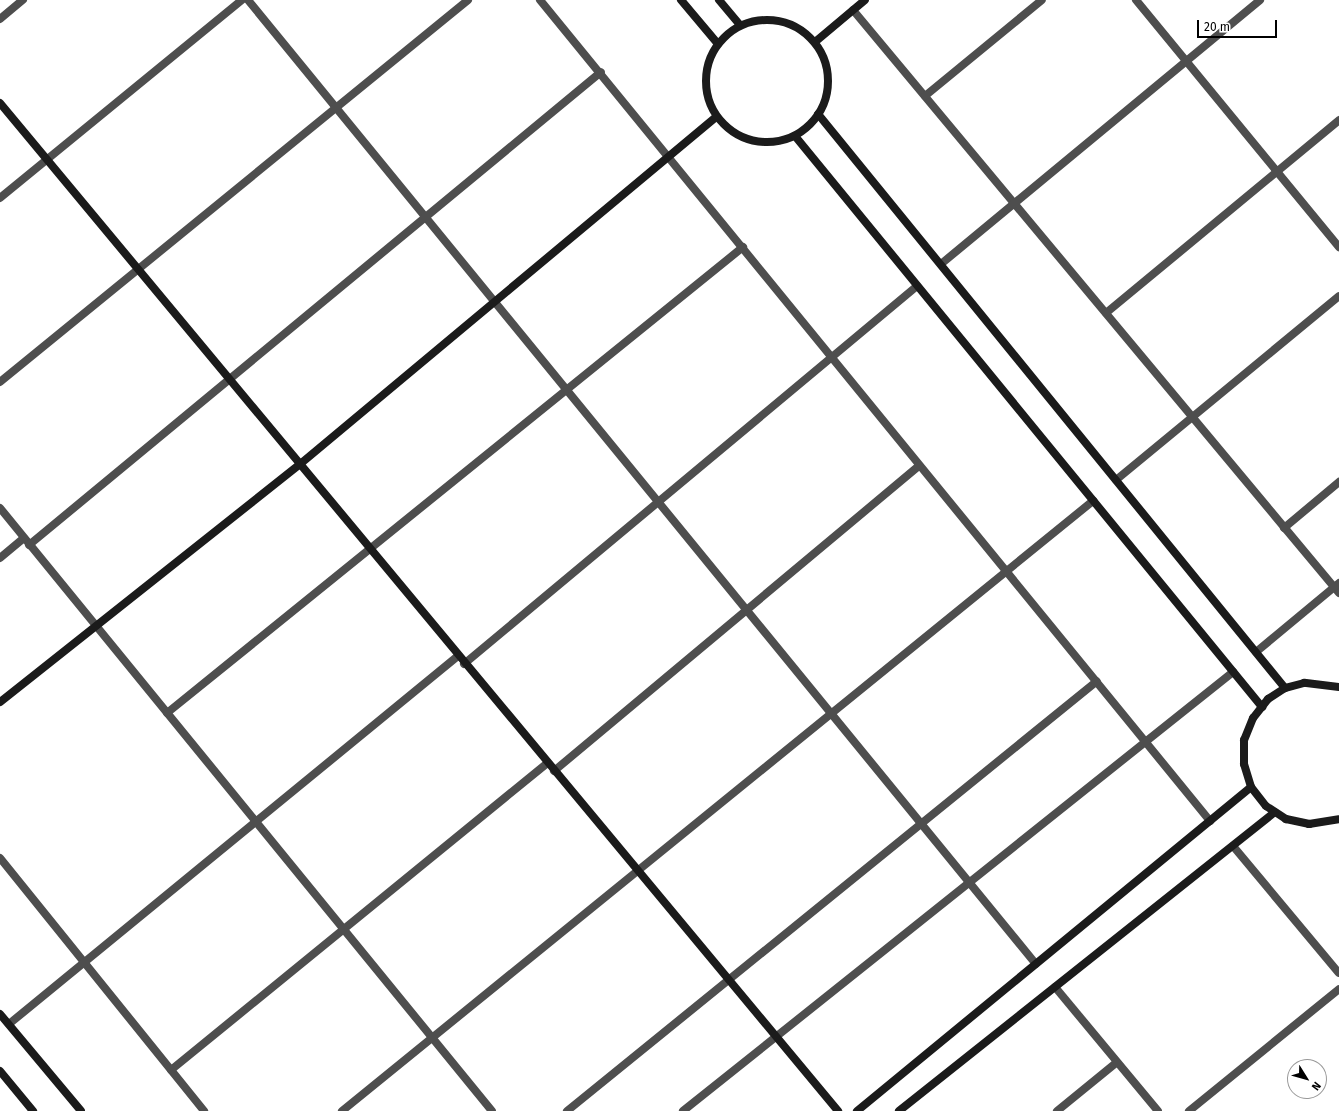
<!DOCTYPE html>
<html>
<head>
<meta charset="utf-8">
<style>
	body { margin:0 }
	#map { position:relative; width:1339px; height:1111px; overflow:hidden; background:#fff; font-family:"Fira Sans",sans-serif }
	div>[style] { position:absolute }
	.street>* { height:8px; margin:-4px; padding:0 4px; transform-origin:4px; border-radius:4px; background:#4e4e4e }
	.secondary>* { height:8px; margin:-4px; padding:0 4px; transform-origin:4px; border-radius:4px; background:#1b1b1b }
	.secondary>.ring { margin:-4px; padding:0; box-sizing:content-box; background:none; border:8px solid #1b1b1b; border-radius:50% }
	span { translate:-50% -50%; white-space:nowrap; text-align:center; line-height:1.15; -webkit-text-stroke:3px #fff; paint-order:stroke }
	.north { position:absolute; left:1287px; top:1059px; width:40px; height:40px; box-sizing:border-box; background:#fff; border:1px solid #999; border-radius:50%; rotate:127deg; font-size:11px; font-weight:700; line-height:16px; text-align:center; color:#000 }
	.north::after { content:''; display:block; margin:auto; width:14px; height:18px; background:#000; clip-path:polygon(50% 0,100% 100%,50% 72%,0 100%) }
	.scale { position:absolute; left:1197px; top:20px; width:80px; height:18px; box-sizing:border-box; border:2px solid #000; border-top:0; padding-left:5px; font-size:12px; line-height:14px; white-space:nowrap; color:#000; -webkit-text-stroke:3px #fff; paint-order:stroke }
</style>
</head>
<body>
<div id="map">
	<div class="street">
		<div style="left:248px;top:0;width:1245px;rotate:50.74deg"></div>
		<div style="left:540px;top:0;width:1060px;rotate:50.78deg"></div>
		<div style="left:1136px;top:0;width:320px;rotate:50.6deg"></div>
		<div style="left:853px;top:10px;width:759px;rotate:50.18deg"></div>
		<div style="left:0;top:19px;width:30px;rotate:-40deg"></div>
		<div style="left:925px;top:96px;width:151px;rotate:-39.4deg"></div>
		<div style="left:0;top:198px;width:313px;rotate:-39.3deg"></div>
		<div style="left:941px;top:264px;width:414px;rotate:-39.6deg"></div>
		<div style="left:1106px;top:313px;width:303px;rotate:-39.6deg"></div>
		<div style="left:0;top:382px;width:604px;rotate:-39.22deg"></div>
		<div style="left:1116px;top:480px;width:289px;rotate:-39.5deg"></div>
		<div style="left:0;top:508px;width:778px;rotate:50.79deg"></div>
		<div style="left:1284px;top:528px;width:72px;rotate:-39.9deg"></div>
		<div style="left:29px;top:545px;width:742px;rotate:-39.59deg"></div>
		<div style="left:0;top:558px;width:31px;rotate:-40deg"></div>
		<div style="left:1256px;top:652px;width:108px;rotate:-39.7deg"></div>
		<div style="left:464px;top:664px;width:590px;rotate:-39.84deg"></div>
		<div style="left:167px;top:713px;width:741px;rotate:-38.97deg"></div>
		<div style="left:554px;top:771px;width:476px;rotate:-39.9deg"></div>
		<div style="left:1233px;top:846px;width:165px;rotate:50.2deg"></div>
		<div style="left:0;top:858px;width:325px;rotate:51.1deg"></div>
		<div style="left:1055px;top:987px;width:161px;rotate:50.3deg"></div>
		<div style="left:9px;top:1024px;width:581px;rotate:-39.34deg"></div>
		<div style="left:171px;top:1070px;width:486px;rotate:-39.2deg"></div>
		<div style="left:342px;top:1111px;width:968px;rotate:-39.09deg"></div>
		<div style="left:567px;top:1111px;width:682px;rotate:-39.05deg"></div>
		<div style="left:683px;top:1111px;width:704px;rotate:-38.6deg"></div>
		<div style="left:1057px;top:1111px;width:77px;rotate:-39.2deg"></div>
		<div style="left:1189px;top:1111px;width:193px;rotate:-39.1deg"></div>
	</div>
	<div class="secondary">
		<div style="left:681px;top:0;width:57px;rotate:49.9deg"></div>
		<div style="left:719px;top:0;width:33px;rotate:50deg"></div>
		<div class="ring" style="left:706px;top:20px;width:114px;height:114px"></div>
		<div style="left:815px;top:42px;width:65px;rotate:-40deg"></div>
		<div style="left:0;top:103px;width:1311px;rotate:50.26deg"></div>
		<div style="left:818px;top:114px;width:740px;rotate:50.87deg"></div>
		<div style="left:795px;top:136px;width:738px;rotate:50.72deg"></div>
		<div style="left:1339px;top:687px;width:35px;rotate:-173deg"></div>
		<div style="left:1304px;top:683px;width:20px;rotate:165deg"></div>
		<div style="left:1285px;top:688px;width:20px;rotate:147deg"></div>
		<div style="left:1268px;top:699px;width:24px;rotate:128deg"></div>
		<div style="left:1253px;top:718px;width:24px;rotate:112deg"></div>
		<div style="left:1244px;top:740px;width:24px;rotate:90deg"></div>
		<div style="left:1244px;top:764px;width:24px;rotate:73deg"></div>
		<div style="left:1251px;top:787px;width:24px;rotate:52deg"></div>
		<div style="left:1266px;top:806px;width:24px;rotate:33deg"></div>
		<div style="left:1286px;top:819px;width:24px;rotate:12deg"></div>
		<div style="left:1309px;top:824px;width:30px;rotate:-9deg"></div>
		<div style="left:0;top:702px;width:382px;rotate:-38.4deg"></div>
		<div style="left:299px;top:465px;width:543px;rotate:-39.85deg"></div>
		<div style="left:0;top:1014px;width:126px;rotate:50.1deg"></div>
		<div style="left:0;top:1071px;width:52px;rotate:50.5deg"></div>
		<div style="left:857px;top:1111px;width:510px;rotate:-39.43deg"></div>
		<div style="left:899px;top:1111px;width:480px;rotate:-38.5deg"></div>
	</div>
	<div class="north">N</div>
	<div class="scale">20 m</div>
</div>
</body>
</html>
